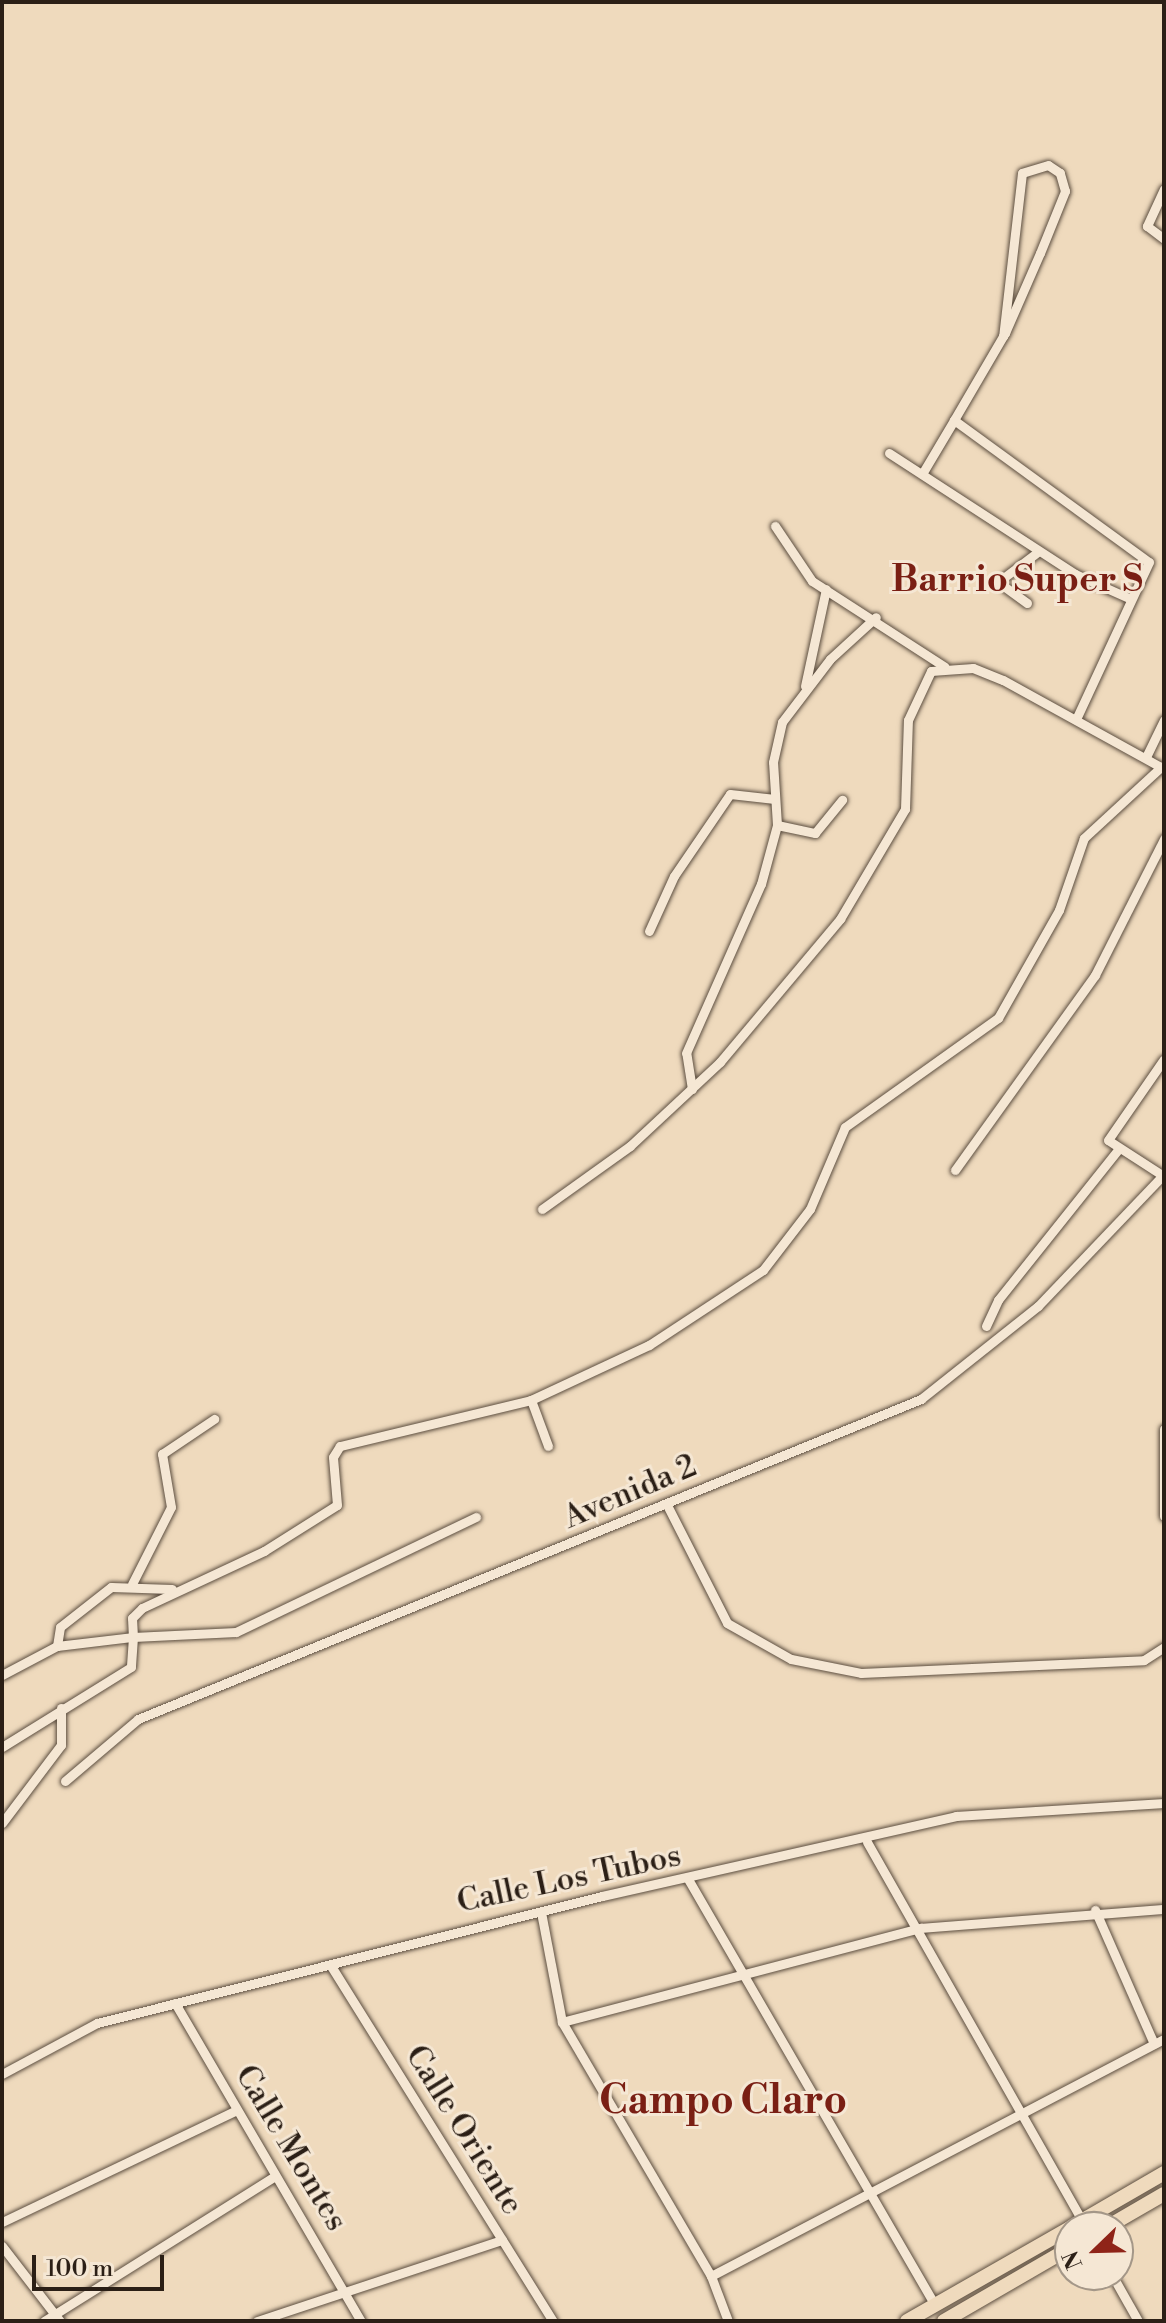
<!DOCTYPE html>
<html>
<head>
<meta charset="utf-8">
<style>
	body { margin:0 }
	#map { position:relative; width:1166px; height:2323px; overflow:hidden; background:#efdabd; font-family:"Libre Bodoni",serif }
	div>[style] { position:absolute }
	.roads { filter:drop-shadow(0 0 2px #5c4e40) drop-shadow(0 0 2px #5c4e40) }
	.minor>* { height:9px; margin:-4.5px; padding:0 4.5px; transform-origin:4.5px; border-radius:4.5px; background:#f5e7d4 }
	.trunk>* { height:14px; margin:-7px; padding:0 7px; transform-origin:7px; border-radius:7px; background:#efdabd }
	span { translate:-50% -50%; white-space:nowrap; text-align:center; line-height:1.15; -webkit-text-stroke:6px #f5e7d4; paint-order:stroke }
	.street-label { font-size:32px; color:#2b1f16 }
	.quarter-label { font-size:36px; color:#7a1f14; font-weight:700 }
	.district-label { font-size:40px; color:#7a1f14; font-weight:700 }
	.frame { position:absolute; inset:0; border:4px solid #2b1f16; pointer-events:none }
	.north { position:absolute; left:1054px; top:2211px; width:80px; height:80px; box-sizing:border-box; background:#f5e7d4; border:2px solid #a49788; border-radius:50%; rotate:247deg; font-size:22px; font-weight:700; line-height:32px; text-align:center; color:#2b1f16 }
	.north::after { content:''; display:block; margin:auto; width:28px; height:36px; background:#8f2418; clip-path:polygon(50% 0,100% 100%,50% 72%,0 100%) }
	.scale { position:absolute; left:32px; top:2255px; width:132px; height:36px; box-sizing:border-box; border:4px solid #2b1f16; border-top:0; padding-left:10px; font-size:24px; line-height:28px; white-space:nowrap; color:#2b1f16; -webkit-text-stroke:6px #f5e7d4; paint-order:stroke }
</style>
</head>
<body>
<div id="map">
	<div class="roads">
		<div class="minor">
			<div style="left:1164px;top:189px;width:41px;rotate:114.7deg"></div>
			<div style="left:1147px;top:226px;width:21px;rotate:37deg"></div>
			<div style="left:954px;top:420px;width:241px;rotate:36.1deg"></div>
			<div style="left:1149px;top:562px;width:173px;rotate:114.9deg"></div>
			<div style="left:889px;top:453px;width:222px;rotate:33deg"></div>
			<div style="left:1075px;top:574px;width:61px;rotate:24.1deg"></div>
			<div style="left:922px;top:474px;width:63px;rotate:-59.3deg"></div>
			<div style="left:954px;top:420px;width:97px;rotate:-59.7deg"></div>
			<div style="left:1003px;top:336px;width:4px;rotate:-56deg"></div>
			<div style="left:1005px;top:333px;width:87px;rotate:-66.4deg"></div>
			<div style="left:1040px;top:253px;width:67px;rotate:-68deg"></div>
			<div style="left:1065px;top:191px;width:19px;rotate:-106deg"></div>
			<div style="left:1060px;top:173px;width:14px;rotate:-146deg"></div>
			<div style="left:1048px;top:165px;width:27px;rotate:163deg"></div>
			<div style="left:1022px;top:173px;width:164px;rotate:96.6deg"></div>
			<div style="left:775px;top:526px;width:66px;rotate:56.1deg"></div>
			<div style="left:812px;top:581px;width:158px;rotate:32.9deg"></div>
			<div style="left:1027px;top:603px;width:36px;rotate:-144deg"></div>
			<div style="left:998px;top:582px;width:51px;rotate:-37.1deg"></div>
			<div style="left:805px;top:686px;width:99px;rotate:-77.8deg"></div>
			<div style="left:1146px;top:757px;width:41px;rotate:-64.1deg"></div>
			<div style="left:777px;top:825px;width:39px;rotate:12deg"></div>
			<div style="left:815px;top:833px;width:43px;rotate:-50.7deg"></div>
			<div style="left:649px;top:931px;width:60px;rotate:-65.6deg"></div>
			<div style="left:674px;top:876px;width:99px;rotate:-55.7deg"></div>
			<div style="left:730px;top:794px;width:45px;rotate:6.3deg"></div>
			<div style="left:692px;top:1089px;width:36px;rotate:-99deg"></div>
			<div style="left:686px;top:1053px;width:185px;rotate:-66.1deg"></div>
			<div style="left:761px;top:884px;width:61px;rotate:-74.8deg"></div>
			<div style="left:777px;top:825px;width:63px;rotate:-93.6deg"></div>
			<div style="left:773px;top:762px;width:41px;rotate:-77.3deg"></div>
			<div style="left:782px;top:722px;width:79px;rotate:-52.7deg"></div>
			<div style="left:830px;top:659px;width:62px;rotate:-42.4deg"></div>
			<div style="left:955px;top:1170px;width:240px;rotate:-54.3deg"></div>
			<div style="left:1095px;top:975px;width:153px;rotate:-63.1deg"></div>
			<div style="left:1162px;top:1175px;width:64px;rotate:-147.1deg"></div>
			<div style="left:1108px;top:1140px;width:98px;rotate:-55.3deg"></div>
			<div style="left:542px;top:1209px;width:108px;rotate:-35.6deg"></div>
			<div style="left:630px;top:1146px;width:123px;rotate:-43deg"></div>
			<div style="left:720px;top:1062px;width:187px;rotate:-50deg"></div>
			<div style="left:840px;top:919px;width:128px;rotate:-59.4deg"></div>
			<div style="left:905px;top:809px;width:89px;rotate:-88.1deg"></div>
			<div style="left:908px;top:720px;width:54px;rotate:-64.9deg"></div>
			<div style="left:931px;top:671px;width:42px;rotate:-4.1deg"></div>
			<div style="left:973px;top:668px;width:32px;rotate:22deg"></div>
			<div style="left:1003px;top:680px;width:184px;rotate:28.9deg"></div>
			<div style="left:986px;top:1326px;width:29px;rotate:-65deg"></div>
			<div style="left:998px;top:1300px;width:191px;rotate:-51.4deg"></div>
			<div style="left:531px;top:1400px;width:49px;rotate:69.7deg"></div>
			<div style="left:1164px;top:1429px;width:87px;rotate:90deg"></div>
			<div style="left:667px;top:1505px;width:132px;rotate:63deg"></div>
			<div style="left:727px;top:1623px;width:73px;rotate:29.4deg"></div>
			<div style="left:791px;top:1659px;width:71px;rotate:11.3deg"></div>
			<div style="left:861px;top:1673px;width:283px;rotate:-2.6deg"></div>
			<div style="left:1144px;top:1660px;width:24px;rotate:-33deg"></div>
			<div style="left:476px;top:1517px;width:266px;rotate:154.4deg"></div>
			<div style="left:236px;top:1632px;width:103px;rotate:177.2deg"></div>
			<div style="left:133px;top:1637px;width:19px;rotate:-93deg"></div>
			<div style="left:132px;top:1618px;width:14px;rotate:-45deg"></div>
			<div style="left:142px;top:1608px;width:135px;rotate:-25deg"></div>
			<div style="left:264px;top:1551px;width:86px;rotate:-32.2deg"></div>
			<div style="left:337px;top:1505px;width:48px;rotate:-94.8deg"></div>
			<div style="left:333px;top:1457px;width:13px;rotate:-58deg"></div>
			<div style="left:340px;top:1446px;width:196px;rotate:-13.5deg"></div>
			<div style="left:531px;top:1400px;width:130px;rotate:-25deg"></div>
			<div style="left:649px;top:1345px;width:136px;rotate:-33.3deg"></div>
			<div style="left:763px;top:1270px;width:77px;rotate:-52.4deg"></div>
			<div style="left:810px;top:1209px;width:89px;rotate:-66.9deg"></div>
			<div style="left:845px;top:1127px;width:188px;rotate:-35.5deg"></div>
			<div style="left:998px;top:1018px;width:124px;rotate:-60.5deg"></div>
			<div style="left:1059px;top:910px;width:76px;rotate:-70.9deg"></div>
			<div style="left:1084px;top:838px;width:105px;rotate:-42.7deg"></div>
			<div style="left:132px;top:1584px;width:86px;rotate:-63.1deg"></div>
			<div style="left:171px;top:1507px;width:54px;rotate:-99.6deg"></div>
			<div style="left:162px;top:1454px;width:63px;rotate:-33.9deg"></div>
			<div style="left:57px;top:1646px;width:19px;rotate:-81deg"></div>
			<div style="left:60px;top:1627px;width:65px;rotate:-38.1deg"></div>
			<div style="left:111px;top:1587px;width:61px;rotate:1.9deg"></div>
			<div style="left:2px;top:1675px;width:62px;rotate:-27.8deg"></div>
			<div style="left:57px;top:1646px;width:77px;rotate:-6.8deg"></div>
			<div style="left:133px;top:1637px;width:30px;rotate:94deg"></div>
			<div style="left:131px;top:1667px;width:152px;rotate:148.2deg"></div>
			<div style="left:65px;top:1781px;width:96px;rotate:-40.3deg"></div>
			<div style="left:138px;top:1719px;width:846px;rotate:-22.23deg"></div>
			<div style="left:921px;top:1399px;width:149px;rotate:-38.5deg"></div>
			<div style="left:1038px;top:1306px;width:182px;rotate:-46.3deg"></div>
			<div style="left:2px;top:1823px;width:98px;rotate:-52.9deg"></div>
			<div style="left:61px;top:1745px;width:37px;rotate:-90deg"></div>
			<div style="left:867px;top:1842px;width:436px;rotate:60.4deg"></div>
			<div style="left:688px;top:1879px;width:492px;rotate:59.9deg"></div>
			<div style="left:1095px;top:1910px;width:146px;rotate:66.2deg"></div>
			<div style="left:541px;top:1912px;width:112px;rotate:79.2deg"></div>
			<div style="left:562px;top:2022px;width:294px;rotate:59.6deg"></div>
			<div style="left:711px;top:2276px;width:48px;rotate:69.3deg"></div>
			<div style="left:331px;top:1966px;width:419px;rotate:58deg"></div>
			<div style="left:175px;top:2003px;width:368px;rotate:59.7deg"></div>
			<div style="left:562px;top:2022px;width:371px;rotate:-14.7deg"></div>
			<div style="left:921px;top:1928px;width:244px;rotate:-4.5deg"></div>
			<div style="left:2px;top:2074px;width:108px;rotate:-28.2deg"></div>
			<div style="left:97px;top:2023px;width:521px;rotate:-14.12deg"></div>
			<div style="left:602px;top:1896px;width:363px;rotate:-12.7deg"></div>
			<div style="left:956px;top:1816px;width:208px;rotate:-3.6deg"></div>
			<div style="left:2px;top:2222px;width:260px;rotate:-25.5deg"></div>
			<div style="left:2px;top:2246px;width:95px;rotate:52.3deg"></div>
			<div style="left:1112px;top:2275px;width:53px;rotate:60.5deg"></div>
			<div style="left:711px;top:2276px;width:511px;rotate:-27.62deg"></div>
			<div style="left:44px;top:2321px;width:273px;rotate:-32.1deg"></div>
			<div style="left:257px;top:2321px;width:258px;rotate:-18.3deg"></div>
		</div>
		<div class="trunk">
			<div style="left:1071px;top:2227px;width:108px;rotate:-30.1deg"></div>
			<div style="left:1107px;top:2227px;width:66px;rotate:-30.1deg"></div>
			<div style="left:907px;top:2321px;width:188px;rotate:-29.7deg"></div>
			<div style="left:944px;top:2321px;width:146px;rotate:-30.1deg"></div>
		</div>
	</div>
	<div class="street-label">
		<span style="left:630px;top:1492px;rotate:-23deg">Avenida 2</span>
		<span style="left:569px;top:1879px;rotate:-12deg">Calle Los Tubos</span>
		<span style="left:464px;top:2130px;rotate:58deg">Calle Oriente</span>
		<span style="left:291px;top:2148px;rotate:59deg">Calle Montes</span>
	</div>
	<div class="quarter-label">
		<span style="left:1017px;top:581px">Barrio Super S</span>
	</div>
	<div class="district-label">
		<span style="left:723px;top:2101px">Campo Claro</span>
	</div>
	<div class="frame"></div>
	<div class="north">N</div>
	<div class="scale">100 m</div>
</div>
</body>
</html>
